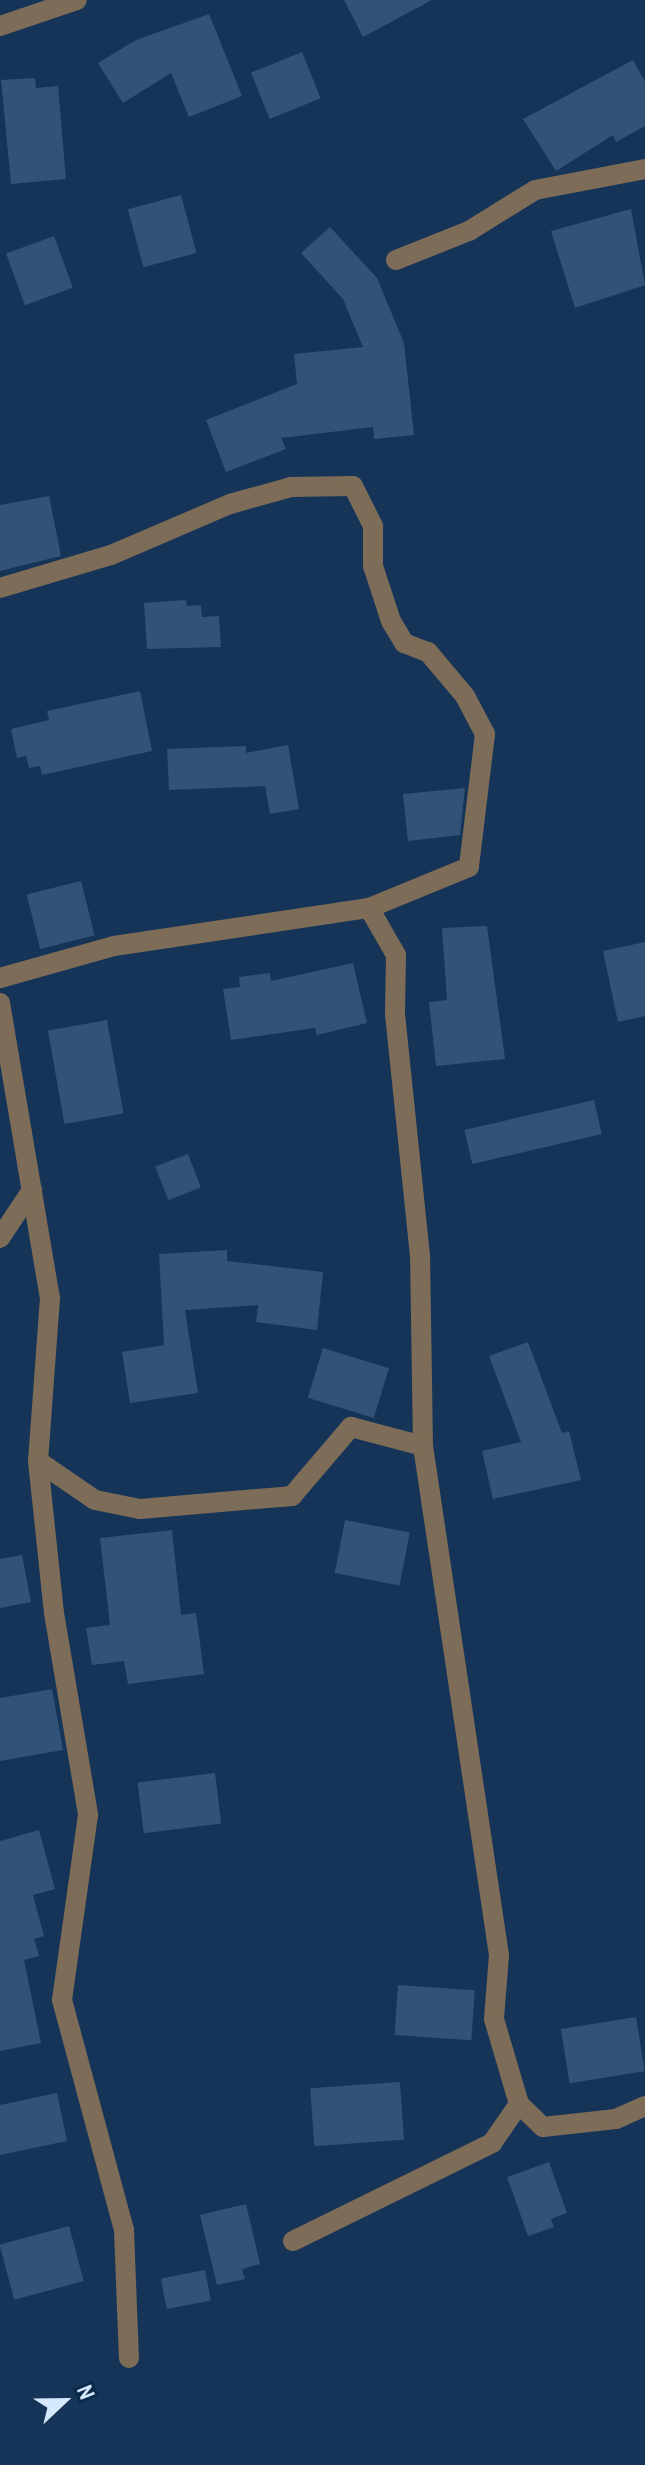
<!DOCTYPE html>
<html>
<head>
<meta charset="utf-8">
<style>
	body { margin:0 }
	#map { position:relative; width:645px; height:2465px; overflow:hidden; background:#163457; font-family:"Archivo Narrow",sans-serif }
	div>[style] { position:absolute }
	.building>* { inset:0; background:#325277; transform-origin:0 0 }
	.street>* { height:20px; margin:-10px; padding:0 10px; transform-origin:10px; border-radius:10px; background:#7d6c57 }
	span { translate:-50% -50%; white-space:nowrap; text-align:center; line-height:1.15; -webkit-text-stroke:6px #0b2a4c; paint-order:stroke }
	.north { position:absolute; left:24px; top:2361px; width:80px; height:80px; -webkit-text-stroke:6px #0b2a4c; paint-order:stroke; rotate:68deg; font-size:22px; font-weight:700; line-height:32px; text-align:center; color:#d6e8fe }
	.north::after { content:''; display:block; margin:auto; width:28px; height:36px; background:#d6e8fe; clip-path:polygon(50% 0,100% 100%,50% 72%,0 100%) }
</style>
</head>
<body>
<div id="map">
	<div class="building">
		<div style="clip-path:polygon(344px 0,432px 0,363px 37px)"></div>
		<div style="clip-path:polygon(209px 14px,242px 96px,189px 117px,171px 73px,123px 103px,98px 63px,136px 40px)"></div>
		<div style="left:302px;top:52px;width:50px;height:55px;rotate:68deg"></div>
		<div style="clip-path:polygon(633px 60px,645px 82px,645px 126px,616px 142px,613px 135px,556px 171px,523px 119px)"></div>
		<div style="clip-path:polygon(35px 78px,36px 88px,58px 86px,66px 179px,11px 184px,1px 80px)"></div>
		<div style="left:181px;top:195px;width:60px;height:55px;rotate:75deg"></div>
		<div style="clip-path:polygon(631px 209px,645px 285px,575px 308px,551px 231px)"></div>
		<div style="clip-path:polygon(330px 227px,377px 278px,404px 343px,414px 435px,374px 439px,373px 427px,281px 438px,286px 449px,226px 472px,206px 420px,297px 384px,294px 354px,363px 347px,343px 299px,301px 253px)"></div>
		<div style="left:54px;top:236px;width:55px;height:51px;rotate:70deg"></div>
		<div style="clip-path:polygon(49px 496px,61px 556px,0 571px,0 505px)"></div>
		<div style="clip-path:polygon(186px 600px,187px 606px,201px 605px,202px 617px,219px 616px,221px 647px,147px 649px,144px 603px)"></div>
		<div style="clip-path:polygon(140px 691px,152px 751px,42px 775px,40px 766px,29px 768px,26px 756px,17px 758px,11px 729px,49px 720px,47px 711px)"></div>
		<div style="clip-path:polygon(288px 745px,299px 809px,270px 814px,265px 786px,169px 790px,167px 749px,246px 746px,246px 753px)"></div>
		<div style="clip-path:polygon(465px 788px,460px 835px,408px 841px,403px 794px)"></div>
		<div style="left:81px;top:881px;width:56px;height:56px;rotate:76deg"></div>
		<div style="clip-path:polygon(487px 926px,505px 1059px,436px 1066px,429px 1002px,447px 1000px,442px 928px)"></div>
		<div style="clip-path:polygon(645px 942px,645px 1016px,618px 1022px,603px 951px)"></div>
		<div style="clip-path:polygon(353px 963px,367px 1023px,317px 1035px,315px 1028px,231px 1040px,223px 989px,240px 987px,239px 977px,270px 973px,271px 981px)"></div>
		<div style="left:107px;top:1020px;width:95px;height:60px;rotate:80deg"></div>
		<div style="left:594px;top:1100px;width:35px;height:133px;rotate:77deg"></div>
		<div style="left:188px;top:1154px;width:36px;height:35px;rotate:69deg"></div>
		<div style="clip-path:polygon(227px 1250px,227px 1261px,323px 1272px,317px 1330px,256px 1322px,258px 1305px,185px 1310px,198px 1393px,130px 1403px,122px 1352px,164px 1345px,159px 1254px)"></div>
		<div style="clip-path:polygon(528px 1342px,562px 1433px,569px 1431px,581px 1480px,493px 1499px,482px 1451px,521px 1442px,489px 1356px)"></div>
		<div style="left:323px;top:1348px;width:69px;height:52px;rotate:17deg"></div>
		<div style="left:345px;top:1520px;width:66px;height:54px;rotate:11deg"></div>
		<div style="clip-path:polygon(172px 1530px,181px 1615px,196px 1613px,204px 1674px,128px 1684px,124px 1661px,92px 1665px,86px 1628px,110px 1625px,100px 1538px)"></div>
		<div style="clip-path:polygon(22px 1555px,31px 1602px,0 1608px,0 1559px)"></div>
		<div style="clip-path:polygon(52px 1689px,63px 1750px,0 1761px,0 1698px)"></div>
		<div style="left:215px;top:1773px;width:51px;height:78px;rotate:83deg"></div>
		<div style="clip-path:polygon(39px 1830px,55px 1889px,33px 1895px,44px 1936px,34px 1939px,39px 1956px,24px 1960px,41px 2043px,0 2051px,0 1841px)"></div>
		<div style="left:398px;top:1985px;width:77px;height:50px;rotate:4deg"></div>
		<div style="left:636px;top:2017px;width:55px;height:76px;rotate:81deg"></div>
		<div style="left:400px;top:2082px;width:58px;height:90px;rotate:86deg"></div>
		<div style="clip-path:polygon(57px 2093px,67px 2141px,0 2155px,0 2105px)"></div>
		<div style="clip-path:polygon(549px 2162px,567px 2213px,551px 2219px,554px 2227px,528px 2236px,507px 2177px)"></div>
		<div style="clip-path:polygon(246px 2204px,260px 2264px,242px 2269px,245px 2279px,217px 2285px,200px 2215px)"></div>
		<div style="left:69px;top:2226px;width:57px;height:72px;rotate:75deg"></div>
		<div style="left:205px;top:2270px;width:31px;height:45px;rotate:79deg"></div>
	</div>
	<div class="street">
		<div style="left:0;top:26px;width:81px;rotate:-18.7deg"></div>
		<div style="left:396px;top:260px;width:79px;rotate:-21.7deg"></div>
		<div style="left:469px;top:231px;width:78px;rotate:-31.8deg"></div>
		<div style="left:535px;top:190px;width:112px;rotate:-10.8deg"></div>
		<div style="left:0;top:588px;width:116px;rotate:-16.6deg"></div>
		<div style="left:111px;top:555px;width:129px;rotate:-23.2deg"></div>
		<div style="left:230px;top:504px;width:63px;rotate:-15.6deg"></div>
		<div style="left:291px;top:487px;width:62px;rotate:-0.9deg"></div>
		<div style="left:353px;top:486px;width:45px;rotate:63.4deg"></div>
		<div style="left:373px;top:526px;width:40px;rotate:90deg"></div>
		<div style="left:373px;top:566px;width:58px;rotate:71.9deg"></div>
		<div style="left:391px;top:621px;width:26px;rotate:59deg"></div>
		<div style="left:404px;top:643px;width:26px;rotate:21deg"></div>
		<div style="left:428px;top:652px;width:57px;rotate:49.9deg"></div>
		<div style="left:465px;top:696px;width:43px;rotate:62.2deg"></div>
		<div style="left:485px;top:734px;width:134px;rotate:96.9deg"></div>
		<div style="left:469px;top:867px;width:108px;rotate:157.7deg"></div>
		<div style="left:0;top:978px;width:118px;rotate:-15.7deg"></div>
		<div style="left:114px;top:946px;width:258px;rotate:-8.5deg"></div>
		<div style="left:369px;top:908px;width:54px;rotate:60.1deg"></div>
		<div style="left:396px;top:955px;width:59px;rotate:91deg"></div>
		<div style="left:395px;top:1014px;width:241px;rotate:84.1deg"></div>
		<div style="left:420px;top:1254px;width:192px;rotate:89.1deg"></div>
		<div style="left:423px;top:1446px;width:515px;rotate:81.51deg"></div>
		<div style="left:499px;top:1955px;width:64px;rotate:94.5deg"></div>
		<div style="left:494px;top:2019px;width:89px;rotate:73.6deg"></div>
		<div style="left:519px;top:2104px;width:33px;rotate:44deg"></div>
		<div style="left:543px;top:2127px;width:73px;rotate:-6.3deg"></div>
		<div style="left:616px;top:2119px;width:32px;rotate:-24deg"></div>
		<div style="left:0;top:1003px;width:299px;rotate:80.4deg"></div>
		<div style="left:50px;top:1298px;width:163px;rotate:94.2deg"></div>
		<div style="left:38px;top:1461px;width:153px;rotate:84deg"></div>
		<div style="left:54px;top:1613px;width:205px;rotate:80.4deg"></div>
		<div style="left:88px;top:1815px;width:187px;rotate:98deg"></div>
		<div style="left:62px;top:2000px;width:238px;rotate:74.9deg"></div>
		<div style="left:124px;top:2230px;width:128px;rotate:87.8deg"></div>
		<div style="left:0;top:1238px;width:58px;rotate:-56.3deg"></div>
		<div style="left:38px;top:1461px;width:69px;rotate:34.4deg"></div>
		<div style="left:95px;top:1500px;width:46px;rotate:11.3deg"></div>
		<div style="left:140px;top:1509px;width:153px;rotate:-4.9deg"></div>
		<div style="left:292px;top:1496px;width:91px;rotate:-49.5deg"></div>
		<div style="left:351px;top:1427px;width:74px;rotate:14.8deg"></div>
		<div style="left:293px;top:2241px;width:222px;rotate:-26.2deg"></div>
		<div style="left:492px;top:2143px;width:47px;rotate:-55.3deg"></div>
	</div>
	<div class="north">N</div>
</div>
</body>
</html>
